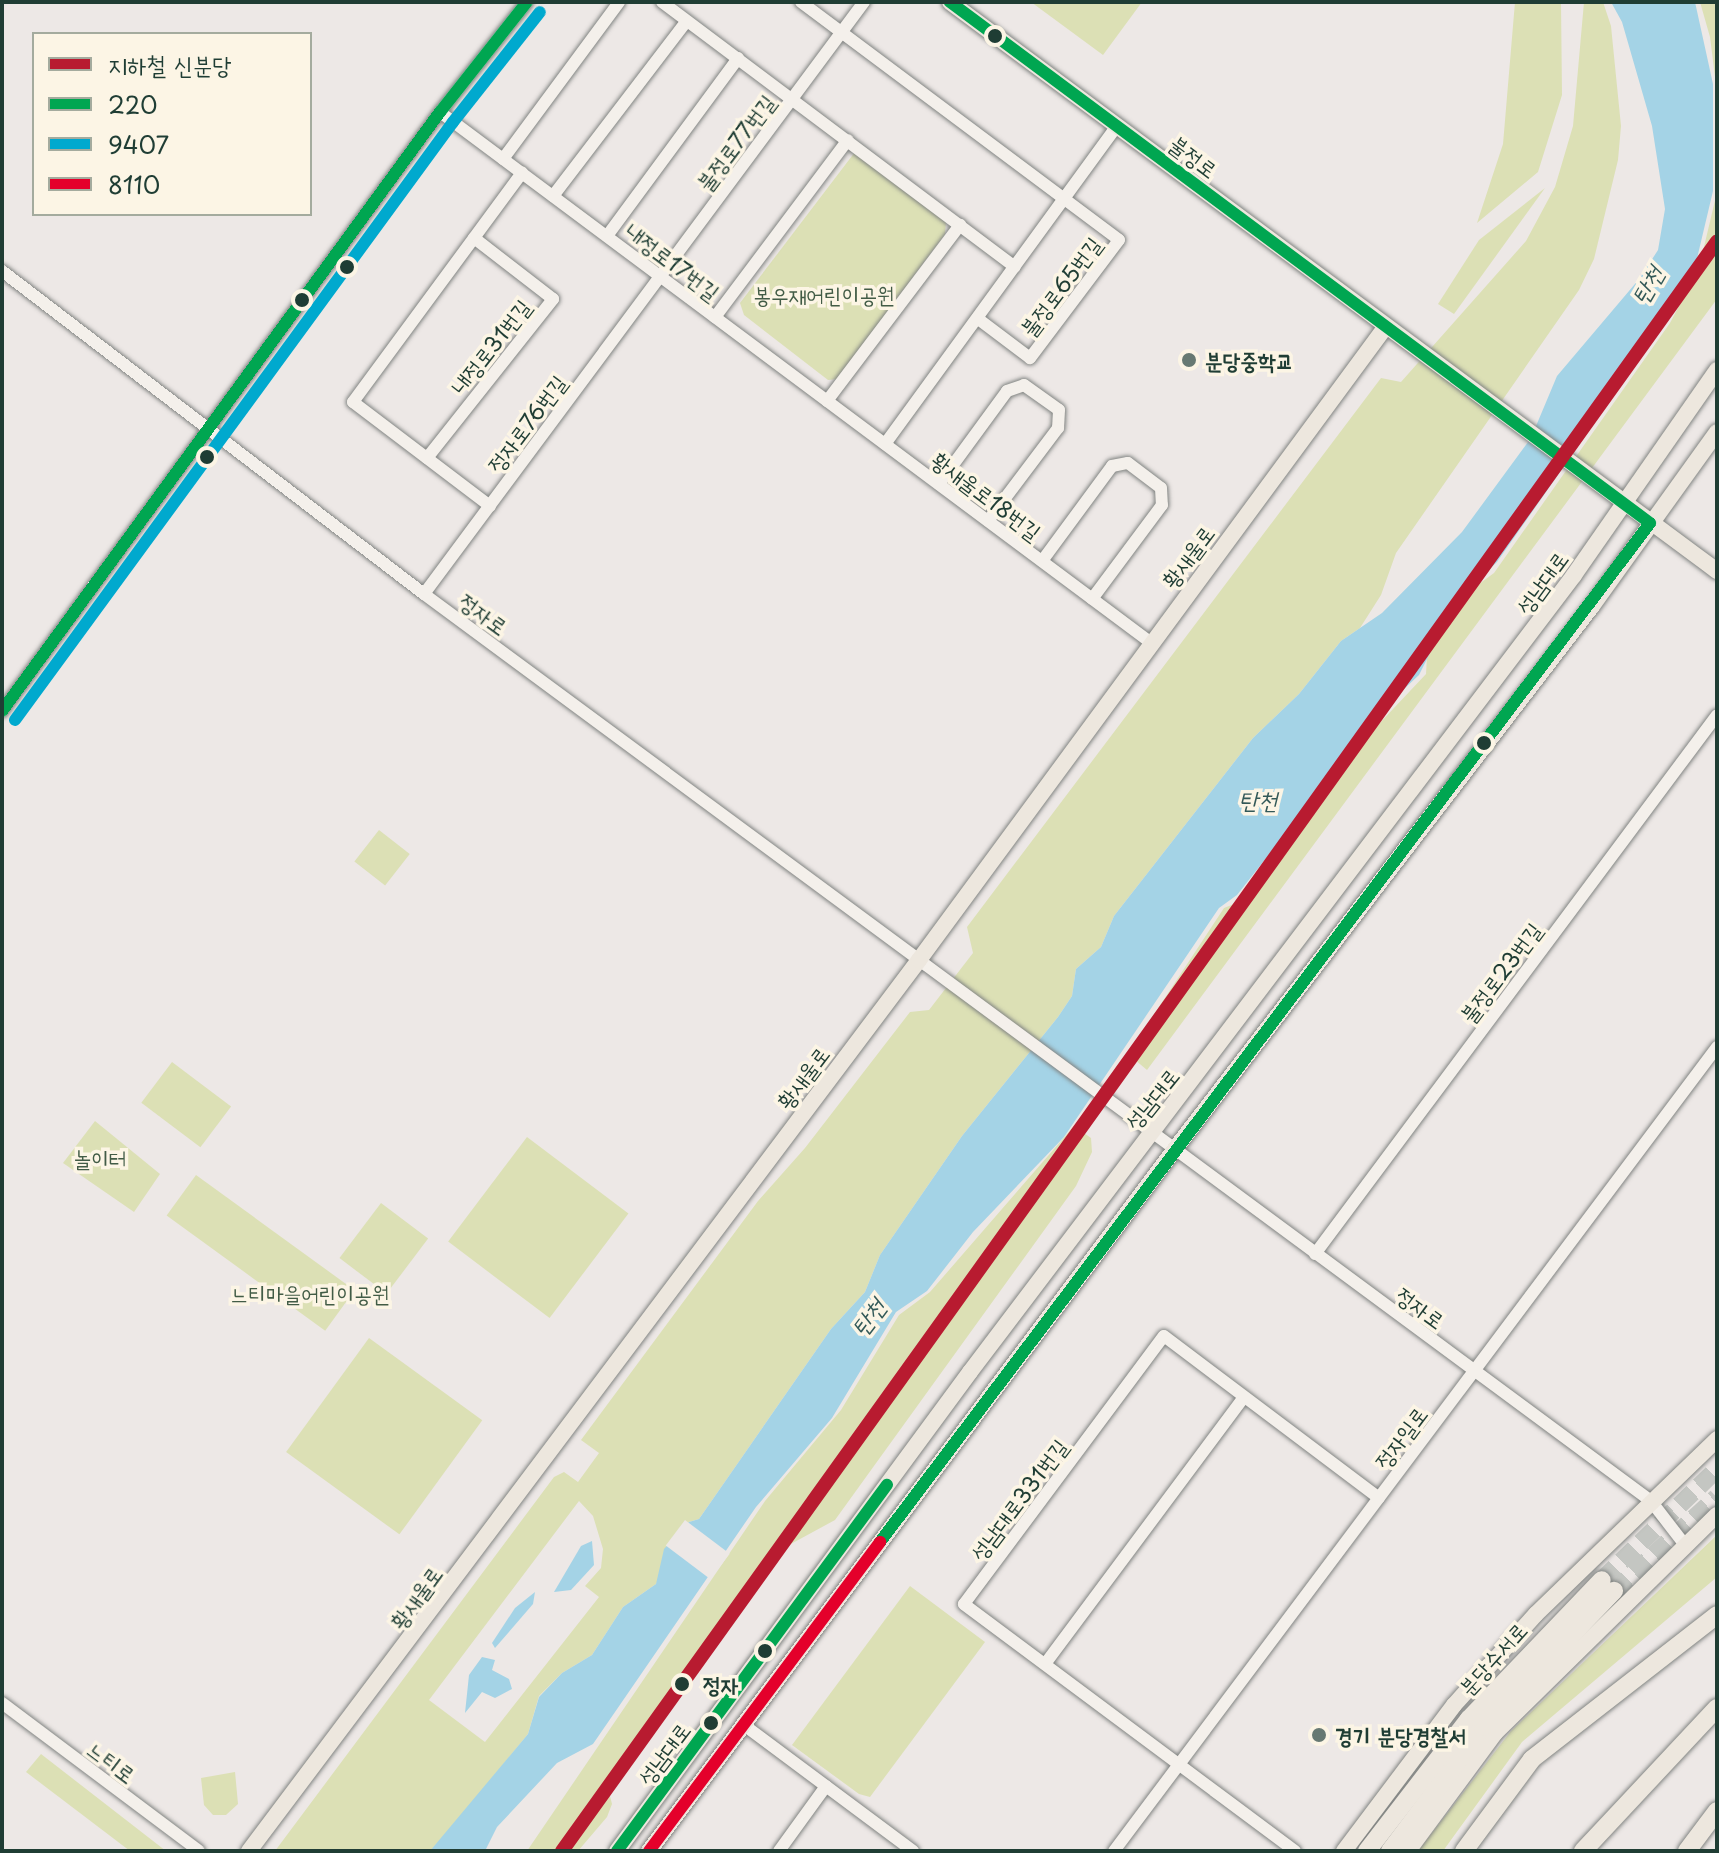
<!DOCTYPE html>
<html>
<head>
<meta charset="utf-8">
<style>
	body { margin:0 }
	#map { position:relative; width:1719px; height:1853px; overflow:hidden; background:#ede8e6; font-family:"Playpen Sans","Poor Story",sans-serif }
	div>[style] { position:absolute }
	.green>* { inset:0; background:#dce0b5; transform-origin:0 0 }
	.water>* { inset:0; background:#a4d3e6 }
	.pier>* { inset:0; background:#ede8e6; transform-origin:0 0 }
	.highway-tunnel>* { height:18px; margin-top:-9px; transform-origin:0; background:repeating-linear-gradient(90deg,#c4c6c2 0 18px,transparent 0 27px) }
	.roads { filter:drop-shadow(0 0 2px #818482) drop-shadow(0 0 2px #818482) }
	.minor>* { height:12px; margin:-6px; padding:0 6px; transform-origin:6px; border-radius:6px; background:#f4f0eb }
	.major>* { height:16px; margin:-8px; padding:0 8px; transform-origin:8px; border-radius:8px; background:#ede7de }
	.highway>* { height:18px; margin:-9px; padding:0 9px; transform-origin:9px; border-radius:9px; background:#ede7de }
	.bus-1>* { height:12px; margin:-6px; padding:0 6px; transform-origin:6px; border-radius:6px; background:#00a651 }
	.bus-2>* { height:12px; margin:-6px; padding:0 6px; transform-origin:6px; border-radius:6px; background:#00a9ce }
	.bus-3>* { height:12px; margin:-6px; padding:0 6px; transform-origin:6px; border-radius:6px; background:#e4002b }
	.metro-1>* { height:14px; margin:-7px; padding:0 7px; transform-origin:7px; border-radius:7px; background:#b81b30 }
	.dots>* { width:22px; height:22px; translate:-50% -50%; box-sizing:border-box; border:4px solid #fcf5e5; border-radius:50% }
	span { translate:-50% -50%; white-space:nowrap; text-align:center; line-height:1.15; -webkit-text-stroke:7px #fcf5e5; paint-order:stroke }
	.street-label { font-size:22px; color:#1f3d34 }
	.park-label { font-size:22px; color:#425c46 }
	.poi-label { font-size:22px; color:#1f3d34; font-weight:700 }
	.left { translate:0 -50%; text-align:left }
	.stop-label { font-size:22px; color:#1f3d34; font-weight:700 }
	.water-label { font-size:24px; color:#335958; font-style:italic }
	.frame { position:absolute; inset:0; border:4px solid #1f3d34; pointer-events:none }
	.legend { position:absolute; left:32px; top:32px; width:280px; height:184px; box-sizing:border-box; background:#fcf5e5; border:2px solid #a4ab9e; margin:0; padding:10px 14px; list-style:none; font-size:24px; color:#1f3d34 }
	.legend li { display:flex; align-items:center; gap:16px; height:40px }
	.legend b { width:40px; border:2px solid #a4ab9e }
</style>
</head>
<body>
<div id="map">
	<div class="green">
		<div style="clip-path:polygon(1031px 2px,1142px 2px,1103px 55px)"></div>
		<div style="clip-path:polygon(1515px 2px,1561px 2px,1562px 95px,1538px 172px,1477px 223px,1503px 144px)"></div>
		<div style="clip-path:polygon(evenodd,1584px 2px,1603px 2px,1611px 26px,1621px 126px,1618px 160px,1594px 259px,1579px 290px,1396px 553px,1381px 595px,1360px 628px,1341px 641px,1299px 694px,1253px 738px,1114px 916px,1101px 947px,1076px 969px,1072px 996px,1058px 1017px,962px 1136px,880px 1255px,865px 1292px,831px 1329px,699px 1519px,689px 1522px,656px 1584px,623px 1607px,592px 1655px,562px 1673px,539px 1696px,528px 1734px,453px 1826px,430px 1851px,275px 1851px,554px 1477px,564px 1472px,578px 1482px,599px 1453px,581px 1440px,758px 1201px,805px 1148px,910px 1012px,929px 1010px,973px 953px,967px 927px,1381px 378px,1401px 382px,1526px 241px,1555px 187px,1573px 126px,1584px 2px,579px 1501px,593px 1516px,603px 1549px,601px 1568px,585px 1586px,599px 1597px,485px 1742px,429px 1700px,579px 1501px)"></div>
		<div style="clip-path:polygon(1700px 2px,1717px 2px,1717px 93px,1710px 37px)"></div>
		<div style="clip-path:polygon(858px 148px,946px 222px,945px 234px,837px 379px,828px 380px,744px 315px,740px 303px)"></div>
		<div style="clip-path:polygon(1545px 188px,1454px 314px,1438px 304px,1479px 240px)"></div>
		<div style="clip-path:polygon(1717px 192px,1717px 299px,1147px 1070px,1128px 1054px,1224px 908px,1239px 902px,1324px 800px,1329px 777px,1426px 674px,1427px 656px,1479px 584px,1494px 573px,1670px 323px,1699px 268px)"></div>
		<div style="left:379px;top:830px;width:39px;height:40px;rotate:38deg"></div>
		<div style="left:172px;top:1062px;width:74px;height:51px;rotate:37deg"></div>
		<div style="clip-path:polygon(95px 1121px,160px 1174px,134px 1212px,63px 1163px)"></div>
		<div style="clip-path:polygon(1074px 1126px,1091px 1138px,1092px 1152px,1076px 1186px,835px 1520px,789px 1545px,609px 1792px,612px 1804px,607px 1817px,578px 1851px,527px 1851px,765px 1501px,841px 1410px,899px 1315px,930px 1292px)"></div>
		<div style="left:527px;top:1137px;width:127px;height:131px;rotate:37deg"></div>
		<div style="left:196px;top:1175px;width:196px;height:50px;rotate:36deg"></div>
		<div style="left:381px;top:1203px;width:59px;height:69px;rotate:37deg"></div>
		<div style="left:369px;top:1338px;width:140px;height:141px;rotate:36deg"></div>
		<div style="clip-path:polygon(1717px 1535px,1717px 1577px,1522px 1742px,1443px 1851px,1418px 1851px,1511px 1731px)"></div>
		<div style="clip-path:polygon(910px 1586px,985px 1642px,870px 1797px,859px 1794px,792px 1745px)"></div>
		<div style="clip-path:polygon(41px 1754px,166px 1851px,130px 1851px,26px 1772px)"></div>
		<div style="clip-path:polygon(235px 1772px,238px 1804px,226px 1815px,213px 1815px,204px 1805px,201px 1778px)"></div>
	</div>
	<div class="water">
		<div style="clip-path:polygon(1611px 2px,1695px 2px,1713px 84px,1713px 191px,1695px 267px,1665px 322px,1497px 562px,1471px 587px,1444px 625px,1419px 675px,1360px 730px,1318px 792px,1237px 895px,1219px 908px,1064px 1137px,973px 1232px,927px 1291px,896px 1312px,832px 1418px,756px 1507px,593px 1744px,557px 1763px,497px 1827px,485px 1851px,430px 1851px,528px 1734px,539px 1697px,562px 1673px,592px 1655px,623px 1607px,656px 1584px,664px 1549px,689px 1522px,699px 1519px,831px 1329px,865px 1292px,880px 1255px,962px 1136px,1058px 1017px,1072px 996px,1076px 969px,1101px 947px,1114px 916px,1253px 738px,1299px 694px,1341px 641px,1382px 613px,1462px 532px,1531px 438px,1557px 376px,1640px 278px,1658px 250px,1665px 209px,1652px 126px,1622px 22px)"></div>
		<div style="clip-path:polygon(592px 1541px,594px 1565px,571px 1590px,554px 1592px,581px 1546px)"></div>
		<div style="clip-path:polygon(535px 1592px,533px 1604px,495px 1648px,492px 1643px,515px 1608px)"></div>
		<div style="clip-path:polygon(482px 1657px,495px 1660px,492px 1670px,509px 1679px,512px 1689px,495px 1698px,482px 1692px,465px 1713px,469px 1675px)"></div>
	</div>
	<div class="pier">
		<div style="left:685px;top:1520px;width:56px;height:32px;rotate:37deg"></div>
	</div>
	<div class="highway-tunnel">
		<div style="left:1602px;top:1580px;width:160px;rotate:-44deg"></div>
		<div style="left:1614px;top:1591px;width:139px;rotate:-42.4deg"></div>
	</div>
	<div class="roads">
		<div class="minor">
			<div style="left:662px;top:2px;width:441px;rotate:36.9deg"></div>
			<div style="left:801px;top:2px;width:397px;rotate:36.8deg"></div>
			<div style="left:1119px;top:240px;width:148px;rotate:127deg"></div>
			<div style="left:1030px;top:358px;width:66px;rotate:-143deg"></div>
			<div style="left:440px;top:112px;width:886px;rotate:36.74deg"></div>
			<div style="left:503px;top:159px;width:195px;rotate:-53.5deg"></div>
			<div style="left:553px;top:196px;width:220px;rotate:-52.6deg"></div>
			<div style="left:607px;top:236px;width:221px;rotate:-53.6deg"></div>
			<div style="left:2px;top:271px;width:531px;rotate:37.43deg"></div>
			<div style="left:424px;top:594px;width:1526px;rotate:36.47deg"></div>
			<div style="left:1651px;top:1501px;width:56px;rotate:52.3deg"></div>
			<div style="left:715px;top:317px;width:221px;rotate:-53.1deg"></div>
			<div style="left:827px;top:401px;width:221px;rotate:-52.9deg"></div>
			<div style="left:885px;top:444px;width:394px;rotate:-53.9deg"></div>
			<div style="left:427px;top:458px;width:203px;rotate:-51.6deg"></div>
			<div style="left:553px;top:299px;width:100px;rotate:-142.3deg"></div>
			<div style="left:939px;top:484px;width:115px;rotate:-53.8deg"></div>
			<div style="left:1007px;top:391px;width:18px;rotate:-19deg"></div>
			<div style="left:1024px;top:385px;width:43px;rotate:35.5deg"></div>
			<div style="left:1059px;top:410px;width:18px;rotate:93deg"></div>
			<div style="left:1058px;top:428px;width:116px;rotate:127deg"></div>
			<div style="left:490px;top:506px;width:172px;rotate:-142.8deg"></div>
			<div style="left:353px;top:402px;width:285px;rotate:-53.6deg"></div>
			<div style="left:1042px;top:561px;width:118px;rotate:-53.6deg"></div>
			<div style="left:1112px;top:466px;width:16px;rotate:-11deg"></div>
			<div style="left:1128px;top:463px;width:41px;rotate:37.1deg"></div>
			<div style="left:1161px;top:488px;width:17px;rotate:87deg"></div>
			<div style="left:1162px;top:505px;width:117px;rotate:126.7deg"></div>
			<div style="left:424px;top:594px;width:738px;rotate:-53.38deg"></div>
			<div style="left:2px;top:711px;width:742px;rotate:-53.83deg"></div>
			<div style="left:440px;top:112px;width:140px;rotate:-51.7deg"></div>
			<div style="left:1315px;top:1254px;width:672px;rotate:-53.28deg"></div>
			<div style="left:1045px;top:1664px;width:333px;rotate:-53.3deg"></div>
			<div style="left:2px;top:1703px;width:246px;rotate:36.9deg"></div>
			<div style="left:744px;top:1725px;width:211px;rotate:36.7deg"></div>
			<div style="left:779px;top:1851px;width:80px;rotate:-54.1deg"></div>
			<div style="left:1114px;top:1851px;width:1005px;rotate:-53.13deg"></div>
			<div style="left:1295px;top:1851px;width:413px;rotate:-143.3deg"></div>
			<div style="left:964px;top:1604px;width:334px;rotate:-53.3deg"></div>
			<div style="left:1164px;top:1336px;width:269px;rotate:37deg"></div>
		</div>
		<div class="major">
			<div style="left:950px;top:2px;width:955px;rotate:36.57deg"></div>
			<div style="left:249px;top:1851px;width:1115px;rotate:-53.06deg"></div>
			<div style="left:919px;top:960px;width:787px;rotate:-53.62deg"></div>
			<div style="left:617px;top:1851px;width:595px;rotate:-53.61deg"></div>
			<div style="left:970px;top:1372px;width:1000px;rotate:-52.84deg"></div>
			<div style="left:1574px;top:575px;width:250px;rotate:-55.1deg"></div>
			<div style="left:649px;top:1851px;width:877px;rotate:-53.16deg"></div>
			<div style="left:1175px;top:1149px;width:685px;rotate:-52.48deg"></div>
			<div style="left:1592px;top:606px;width:214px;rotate:-54.3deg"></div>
			<div style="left:1344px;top:1851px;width:183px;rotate:-53deg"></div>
			<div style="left:1454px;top:1705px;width:122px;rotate:-48deg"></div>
			<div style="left:1536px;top:1614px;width:252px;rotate:-44deg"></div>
			<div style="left:1408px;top:1851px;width:147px;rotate:-53.6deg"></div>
			<div style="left:1495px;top:1733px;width:311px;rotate:-44.5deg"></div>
		</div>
		<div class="highway">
			<div style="left:1367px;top:1851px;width:167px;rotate:-52.3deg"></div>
			<div style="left:1469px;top:1719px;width:192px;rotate:-46.3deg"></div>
			<div style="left:1390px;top:1851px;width:155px;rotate:-53.1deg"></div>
			<div style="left:1483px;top:1727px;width:189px;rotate:-46.1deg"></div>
			<div style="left:1464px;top:1851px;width:114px;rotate:-53.5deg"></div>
			<div style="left:1532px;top:1759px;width:234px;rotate:-37.9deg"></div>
			<div style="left:1583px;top:1851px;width:196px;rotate:-46.9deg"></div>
			<div style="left:1687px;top:1851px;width:50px;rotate:-53.1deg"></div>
		</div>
	</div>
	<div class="bus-1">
		<div style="left:2px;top:711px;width:742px;rotate:-53.83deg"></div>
		<div style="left:440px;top:112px;width:140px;rotate:-51.7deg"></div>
		<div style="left:880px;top:1542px;width:1277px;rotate:-52.92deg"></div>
		<div style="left:1650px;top:523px;width:873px;rotate:-143.34deg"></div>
		<div style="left:617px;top:1851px;width:455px;rotate:-53.6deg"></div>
	</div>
	<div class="bus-2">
		<div style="left:15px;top:720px;width:741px;rotate:-53.78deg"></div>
		<div style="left:453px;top:122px;width:140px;rotate:-51.7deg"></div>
	</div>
	<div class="bus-3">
		<div style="left:649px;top:1851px;width:386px;rotate:-53.2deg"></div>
	</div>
	<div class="metro-1">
		<div style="left:562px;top:1851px;width:1981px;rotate:-54.34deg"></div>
	</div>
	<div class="dots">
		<div style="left:995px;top:36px;background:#1f3d34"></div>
		<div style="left:347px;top:267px;background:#1f3d34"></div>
		<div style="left:302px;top:300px;background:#1f3d34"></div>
		<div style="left:1189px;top:360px;background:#677972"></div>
		<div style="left:207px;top:457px;background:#1f3d34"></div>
		<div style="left:1484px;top:743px;background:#1f3d34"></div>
		<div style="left:765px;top:1651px;background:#1f3d34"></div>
		<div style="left:682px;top:1684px;background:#1f3d34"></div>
		<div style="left:711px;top:1723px;background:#1f3d34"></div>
		<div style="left:1319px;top:1735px;background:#677972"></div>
	</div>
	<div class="street-label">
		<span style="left:735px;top:142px;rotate:-53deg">불정로77번길</span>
		<span style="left:1194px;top:156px;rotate:37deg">불정로</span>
		<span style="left:673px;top:261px;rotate:37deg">내정로17번길</span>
		<span style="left:1060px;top:286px;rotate:-53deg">불정로65번길</span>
		<span style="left:490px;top:346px;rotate:-52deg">내정로31번길</span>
		<span style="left:526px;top:423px;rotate:-53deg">정자로76번길</span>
		<span style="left:987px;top:495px;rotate:37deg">황새울로18번길</span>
		<span style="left:1187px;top:556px;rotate:-53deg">황새울로</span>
		<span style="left:1541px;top:582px;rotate:-54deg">성남대로</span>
		<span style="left:484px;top:613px;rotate:36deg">정자로</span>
		<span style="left:1500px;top:972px;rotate:-53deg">불정로23번길</span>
		<span style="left:802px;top:1077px;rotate:-53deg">황새울로</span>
		<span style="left:1151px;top:1098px;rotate:-51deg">성남대로</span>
		<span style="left:1421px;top:1307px;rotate:36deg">정자로</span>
		<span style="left:1400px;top:1437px;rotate:-53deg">정자일로</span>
		<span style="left:1018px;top:1499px;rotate:-53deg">성남대로331번길</span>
		<span style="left:415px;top:1597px;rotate:-54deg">황새울로</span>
		<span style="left:1492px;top:1658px;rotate:-48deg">분당수서로</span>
		<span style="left:663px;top:1753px;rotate:-53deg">성남대로</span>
		<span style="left:112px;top:1761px;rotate:37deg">느티로</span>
	</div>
	<div class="park-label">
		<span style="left:824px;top:294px">봉우재어린이공원</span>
		<span style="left:100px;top:1158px">놀이터</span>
		<span style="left:310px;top:1293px">느티마을어린이공원</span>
	</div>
	<div class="poi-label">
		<span class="left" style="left:1205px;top:360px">분당중학교</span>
		<span class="left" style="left:1335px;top:1735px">경기 분당경찰서</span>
	</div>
	<div class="stop-label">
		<span class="left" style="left:703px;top:1684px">정자</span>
	</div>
	<div class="water-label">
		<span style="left:1647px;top:285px;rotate:-60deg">탄천</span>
		<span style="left:1258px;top:800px">탄천</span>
		<span style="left:868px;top:1317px;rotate:-53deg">탄천</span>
	</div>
	<div class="frame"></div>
	<ul class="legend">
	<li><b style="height:10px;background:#b81b30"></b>지하철 신분당</li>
	<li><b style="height:10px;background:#00a651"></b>220</li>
	<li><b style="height:10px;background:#00a9ce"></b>9407</li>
	<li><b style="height:10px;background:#e4002b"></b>8110</li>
	</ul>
</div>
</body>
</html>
